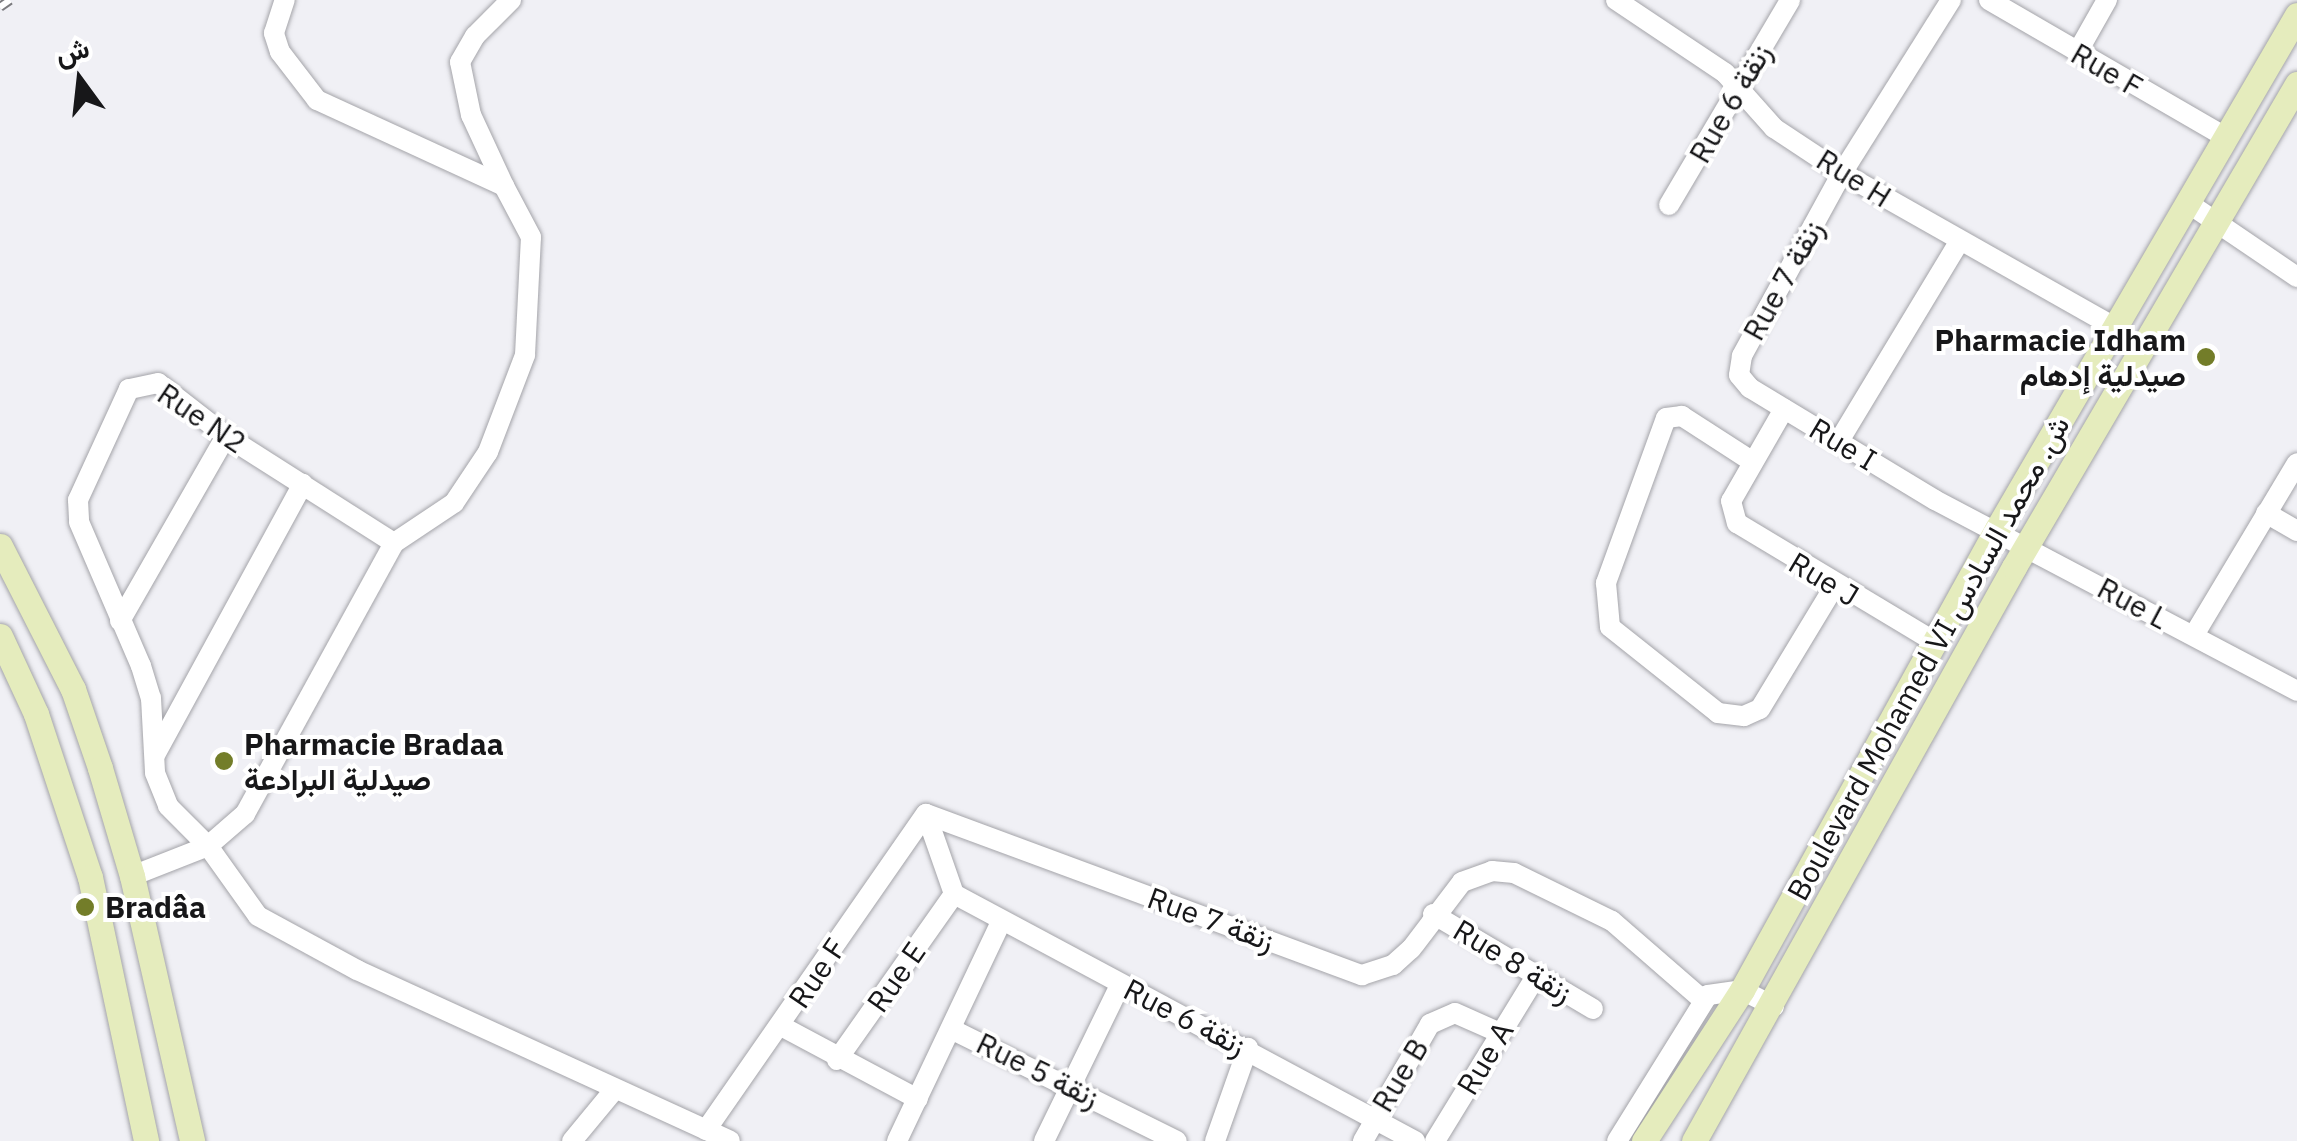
<!DOCTYPE html>
<html>
<head>
<meta charset="utf-8">
<style>
	body { margin:0 }
	#map { position:relative; width:2297px; height:1141px; overflow:hidden; background:#f0f0f5; font-family:"IBM Plex Sans",Vazirmatn,sans-serif }
	div>[style] { position:absolute }
	.roads { filter:drop-shadow(0 0 2px #a4a4a9) drop-shadow(0 0 2px #a4a4a9) }
	.minor>* { height:20px; margin:-10px; padding:0 10px; transform-origin:10px; border-radius:10px; background:#fff }
	.major>* { height:25px; margin:-12.5px; padding:0 12.5px; transform-origin:12.5px; border-radius:12.5px; background:#e5ecbd }
	.rail>* { height:10px; margin-top:-5px; transform-origin:0; background:repeating-linear-gradient(90deg,#fff 0 19px,#7b7b7e 0 38px); box-sizing:border-box; border-block:2px solid #7b7b7e }
	.dots>* { width:28px; height:28px; translate:-50% -50%; box-sizing:border-box; border:5px solid #fff; border-radius:50% }
	span { translate:-50% -50%; white-space:nowrap; text-align:center; line-height:1.15; -webkit-text-stroke:8px #fff; paint-order:stroke }
	.street-label { font-size:30px; color:#171719 }
	.poi-label { font-size:30px; color:#171719; font-weight:700 }
	.right { translate:-100% -50%; text-align:right }
	.left { translate:0 -50%; text-align:left }
	.north { position:absolute; left:30px; top:30px; width:100px; height:100px; -webkit-text-stroke:8px #fff; paint-order:stroke; rotate:345deg; font-size:28px; font-weight:700; line-height:40px; text-align:center; color:#171719 }
	.north::after { content:''; display:block; margin:auto; width:35px; height:45px; background:#171719; clip-path:polygon(50% 0,100% 100%,50% 72%,0 100%) }
</style>
</head>
<body>
<div id="map">
	<div class="roads">
		<div class="minor">
			<div style="left:1616px;top:0;width:131px;rotate:33.8deg"></div>
			<div style="left:1725px;top:73px;width:74px;rotate:48.3deg"></div>
			<div style="left:1774px;top:128px;width:82px;rotate:33.5deg"></div>
			<div style="left:1842px;top:173px;width:313px;rotate:29.5deg"></div>
			<div style="left:1951px;top:0;width:204px;rotate:122.2deg"></div>
			<div style="left:1842px;top:173px;width:209px;rotate:118.7deg"></div>
			<div style="left:1742px;top:356px;width:19px;rotate:99deg"></div>
			<div style="left:1739px;top:375px;width:17px;rotate:50deg"></div>
			<div style="left:1750px;top:388px;width:216px;rotate:31.2deg"></div>
			<div style="left:1935px;top:500px;width:409px;rotate:27.8deg"></div>
			<div style="left:1989px;top:0;width:275px;rotate:30.1deg"></div>
			<div style="left:2077px;top:53px;width:61px;rotate:-60.5deg"></div>
			<div style="left:504px;top:186px;width:78px;rotate:-114.9deg"></div>
			<div style="left:471px;top:115px;width:54px;rotate:-101.7deg"></div>
			<div style="left:460px;top:62px;width:30px;rotate:-60deg"></div>
			<div style="left:475px;top:36px;width:51px;rotate:-45deg"></div>
			<div style="left:2188px;top:203px;width:132px;rotate:34.2deg"></div>
			<div style="left:1669px;top:205px;width:238px;rotate:-59.4deg"></div>
			<div style="left:1784px;top:409px;width:106px;rotate:119.9deg"></div>
			<div style="left:1731px;top:501px;width:23px;rotate:75deg"></div>
			<div style="left:1737px;top:523px;width:231px;rotate:31deg"></div>
			<div style="left:1839px;top:441px;width:232px;rotate:-58.9deg"></div>
			<div style="left:1753px;top:462px;width:85px;rotate:-147.1deg"></div>
			<div style="left:1682px;top:416px;width:16px;rotate:173deg"></div>
			<div style="left:1666px;top:418px;width:176px;rotate:110deg"></div>
			<div style="left:1606px;top:583px;width:44px;rotate:84.8deg"></div>
			<div style="left:1610px;top:627px;width:138px;rotate:38.5deg"></div>
			<div style="left:1718px;top:713px;width:26px;rotate:7deg"></div>
			<div style="left:1744px;top:716px;width:17px;rotate:-24deg"></div>
			<div style="left:1760px;top:709px;width:143px;rotate:-58.8deg"></div>
			<div style="left:2266px;top:513px;width:36px;rotate:30deg"></div>
			<div style="left:394px;top:543px;width:199px;rotate:-147.5deg"></div>
			<div style="left:226px;top:436px;width:86px;rotate:-142.1deg"></div>
			<div style="left:158px;top:383px;width:30px;rotate:168deg"></div>
			<div style="left:129px;top:389px;width:122px;rotate:114.7deg"></div>
			<div style="left:78px;top:500px;width:22px;rotate:87deg"></div>
			<div style="left:79px;top:522px;width:157px;rotate:66.7deg"></div>
			<div style="left:141px;top:666px;width:34px;rotate:73deg"></div>
			<div style="left:151px;top:698px;width:75px;rotate:86.9deg"></div>
			<div style="left:155px;top:773px;width:35px;rotate:68deg"></div>
			<div style="left:168px;top:806px;width:57px;rotate:45deg"></div>
			<div style="left:208px;top:846px;width:86px;rotate:54.5deg"></div>
			<div style="left:258px;top:916px;width:113px;rotate:28.6deg"></div>
			<div style="left:357px;top:970px;width:410px;rotate:24.6deg"></div>
			<div style="left:120px;top:621px;width:213px;rotate:-60.2deg"></div>
			<div style="left:2194px;top:635px;width:200px;rotate:-59.1deg"></div>
			<div style="left:155px;top:755px;width:309px;rotate:-61.4deg"></div>
			<div style="left:926px;top:814px;width:465px;rotate:20.3deg"></div>
			<div style="left:1362px;top:975px;width:33px;rotate:-18deg"></div>
			<div style="left:1393px;top:965px;width:24px;rotate:-42deg"></div>
			<div style="left:1411px;top:949px;width:84px;rotate:-52.7deg"></div>
			<div style="left:1462px;top:882px;width:32px;rotate:-20deg"></div>
			<div style="left:1492px;top:871px;width:22px;rotate:5deg"></div>
			<div style="left:1514px;top:873px;width:109px;rotate:26.1deg"></div>
			<div style="left:1612px;top:921px;width:121px;rotate:41deg"></div>
			<div style="left:926px;top:814px;width:85px;rotate:70.7deg"></div>
			<div style="left:132px;top:876px;width:82px;rotate:-21.5deg"></div>
			<div style="left:208px;top:846px;width:49px;rotate:-40.9deg"></div>
			<div style="left:245px;top:814px;width:309px;rotate:-61.2deg"></div>
			<div style="left:394px;top:543px;width:72px;rotate:-33.7deg"></div>
			<div style="left:454px;top:503px;width:61px;rotate:-56.3deg"></div>
			<div style="left:488px;top:452px;width:104px;rotate:-69.1deg"></div>
			<div style="left:525px;top:355px;width:118px;rotate:-87.1deg"></div>
			<div style="left:531px;top:237px;width:58px;rotate:-117.9deg"></div>
			<div style="left:504px;top:186px;width:206px;rotate:-155.3deg"></div>
			<div style="left:317px;top:100px;width:61px;rotate:-127.6deg"></div>
			<div style="left:280px;top:52px;width:20px;rotate:-108deg"></div>
			<div style="left:274px;top:33px;width:35px;rotate:-72deg"></div>
			<div style="left:954px;top:894px;width:523px;rotate:28.18deg"></div>
			<div style="left:1433px;top:914px;width:186px;rotate:30.7deg"></div>
			<div style="left:781px;top:1026px;width:155px;rotate:28.1deg"></div>
			<div style="left:951px;top:1029px;width:252px;rotate:26.4deg"></div>
			<div style="left:837px;top:1060px;width:203px;rotate:-54.8deg"></div>
			<div style="left:706px;top:1130px;width:385px;rotate:-55.2deg"></div>
			<div style="left:572px;top:1141px;width:67px;rotate:-50.4deg"></div>
			<div style="left:897px;top:1141px;width:242px;rotate:-64.6deg"></div>
			<div style="left:1044px;top:1141px;width:174px;rotate:-64deg"></div>
			<div style="left:1215px;top:1141px;width:99px;rotate:-70.5deg"></div>
			<div style="left:1363px;top:1141px;width:135px;rotate:-60.2deg"></div>
			<div style="left:1430px;top:1024px;width:27px;rotate:-24deg"></div>
			<div style="left:1455px;top:1013px;width:49px;rotate:24deg"></div>
			<div style="left:1435px;top:1141px;width:193px;rotate:-58.5deg"></div>
			<div style="left:1617px;top:1141px;width:172px;rotate:-58.1deg"></div>
			<div style="left:1708px;top:995px;width:34px;rotate:-8deg"></div>
			<div style="left:1742px;top:990px;width:36px;rotate:27deg"></div>
		</div>
		<div class="major">
			<div style="left:0;top:546px;width:161px;rotate:63deg"></div>
			<div style="left:73px;top:689px;width:83px;rotate:71.1deg"></div>
			<div style="left:100px;top:768px;width:113px;rotate:73.5deg"></div>
			<div style="left:132px;top:876px;width:272px;rotate:77.2deg"></div>
			<div style="left:0;top:636px;width:86px;rotate:65.2deg"></div>
			<div style="left:36px;top:714px;width:172px;rotate:71.7deg"></div>
			<div style="left:90px;top:877px;width:270px;rotate:78deg"></div>
			<div style="left:1644px;top:1141px;width:180px;rotate:-57deg"></div>
			<div style="left:1742px;top:990px;width:527px;rotate:-61.05deg"></div>
			<div style="left:1997px;top:529px;width:595px;rotate:-59.73deg"></div>
			<div style="left:1694px;top:1141px;width:657px;rotate:-60.86deg"></div>
			<div style="left:2014px;top:567px;width:560px;rotate:-59.63deg"></div>
		</div>
	</div>
	<div class="rail">
		<div style="left:0;top:7px;width:12px;rotate:-35deg"></div>
	</div>
	<div class="dots">
		<div style="left:2206px;top:357px;background:#737d29"></div>
		<div style="left:224px;top:761px;background:#737d29"></div>
		<div style="left:85px;top:907px;background:#737d29"></div>
	</div>
	<div class="street-label">
		<span style="left:2107px;top:70px;rotate:30deg">Rue F</span>
		<span style="left:1730px;top:103px;rotate:-60deg">Rue 6 زنقة</span>
		<span style="left:1854px;top:178px;rotate:32deg">Rue H</span>
		<span style="left:1783px;top:280px;rotate:-61deg">Rue 7 زنقة</span>
		<span style="left:202px;top:418px;rotate:34deg">Rue N2</span>
		<span style="left:1843px;top:444px;rotate:31deg">Rue I</span>
		<span style="left:1824px;top:579px;rotate:31deg">Rue J</span>
		<span style="left:2133px;top:603px;rotate:28deg">Rue L</span>
		<span style="left:1928px;top:658px;rotate:-61deg">Boulevard Mohamed VI ش. محمد السادس</span>
		<span style="left:1211px;top:919px;rotate:20deg">Rue 7 زنقة</span>
		<span style="left:1513px;top:961px;rotate:31deg">Rue 8 زنقة</span>
		<span style="left:817px;top:973px;rotate:-56deg">Rue F</span>
		<span style="left:896px;top:977px;rotate:-55deg">Rue E</span>
		<span style="left:1185px;top:1017px;rotate:27deg">Rue 6 زنقة</span>
		<span style="left:1485px;top:1058px;rotate:-59deg">Rue A</span>
		<span style="left:1038px;top:1070px;rotate:26deg">Rue 5 زنقة</span>
		<span style="left:1400px;top:1075px;rotate:-59deg">Rue B</span>
	</div>
	<div class="poi-label">
		<span class="right" style="left:2186px;top:357px">Pharmacie Idham<br>صيدلية إدهام</span>
		<span class="left" style="left:244px;top:761px">Pharmacie Bradaa<br>صيدلية البرادعة</span>
		<span class="left" style="left:105px;top:907px">Bradâa</span>
	</div>
	<div class="north">ش</div>
</div>
</body>
</html>
